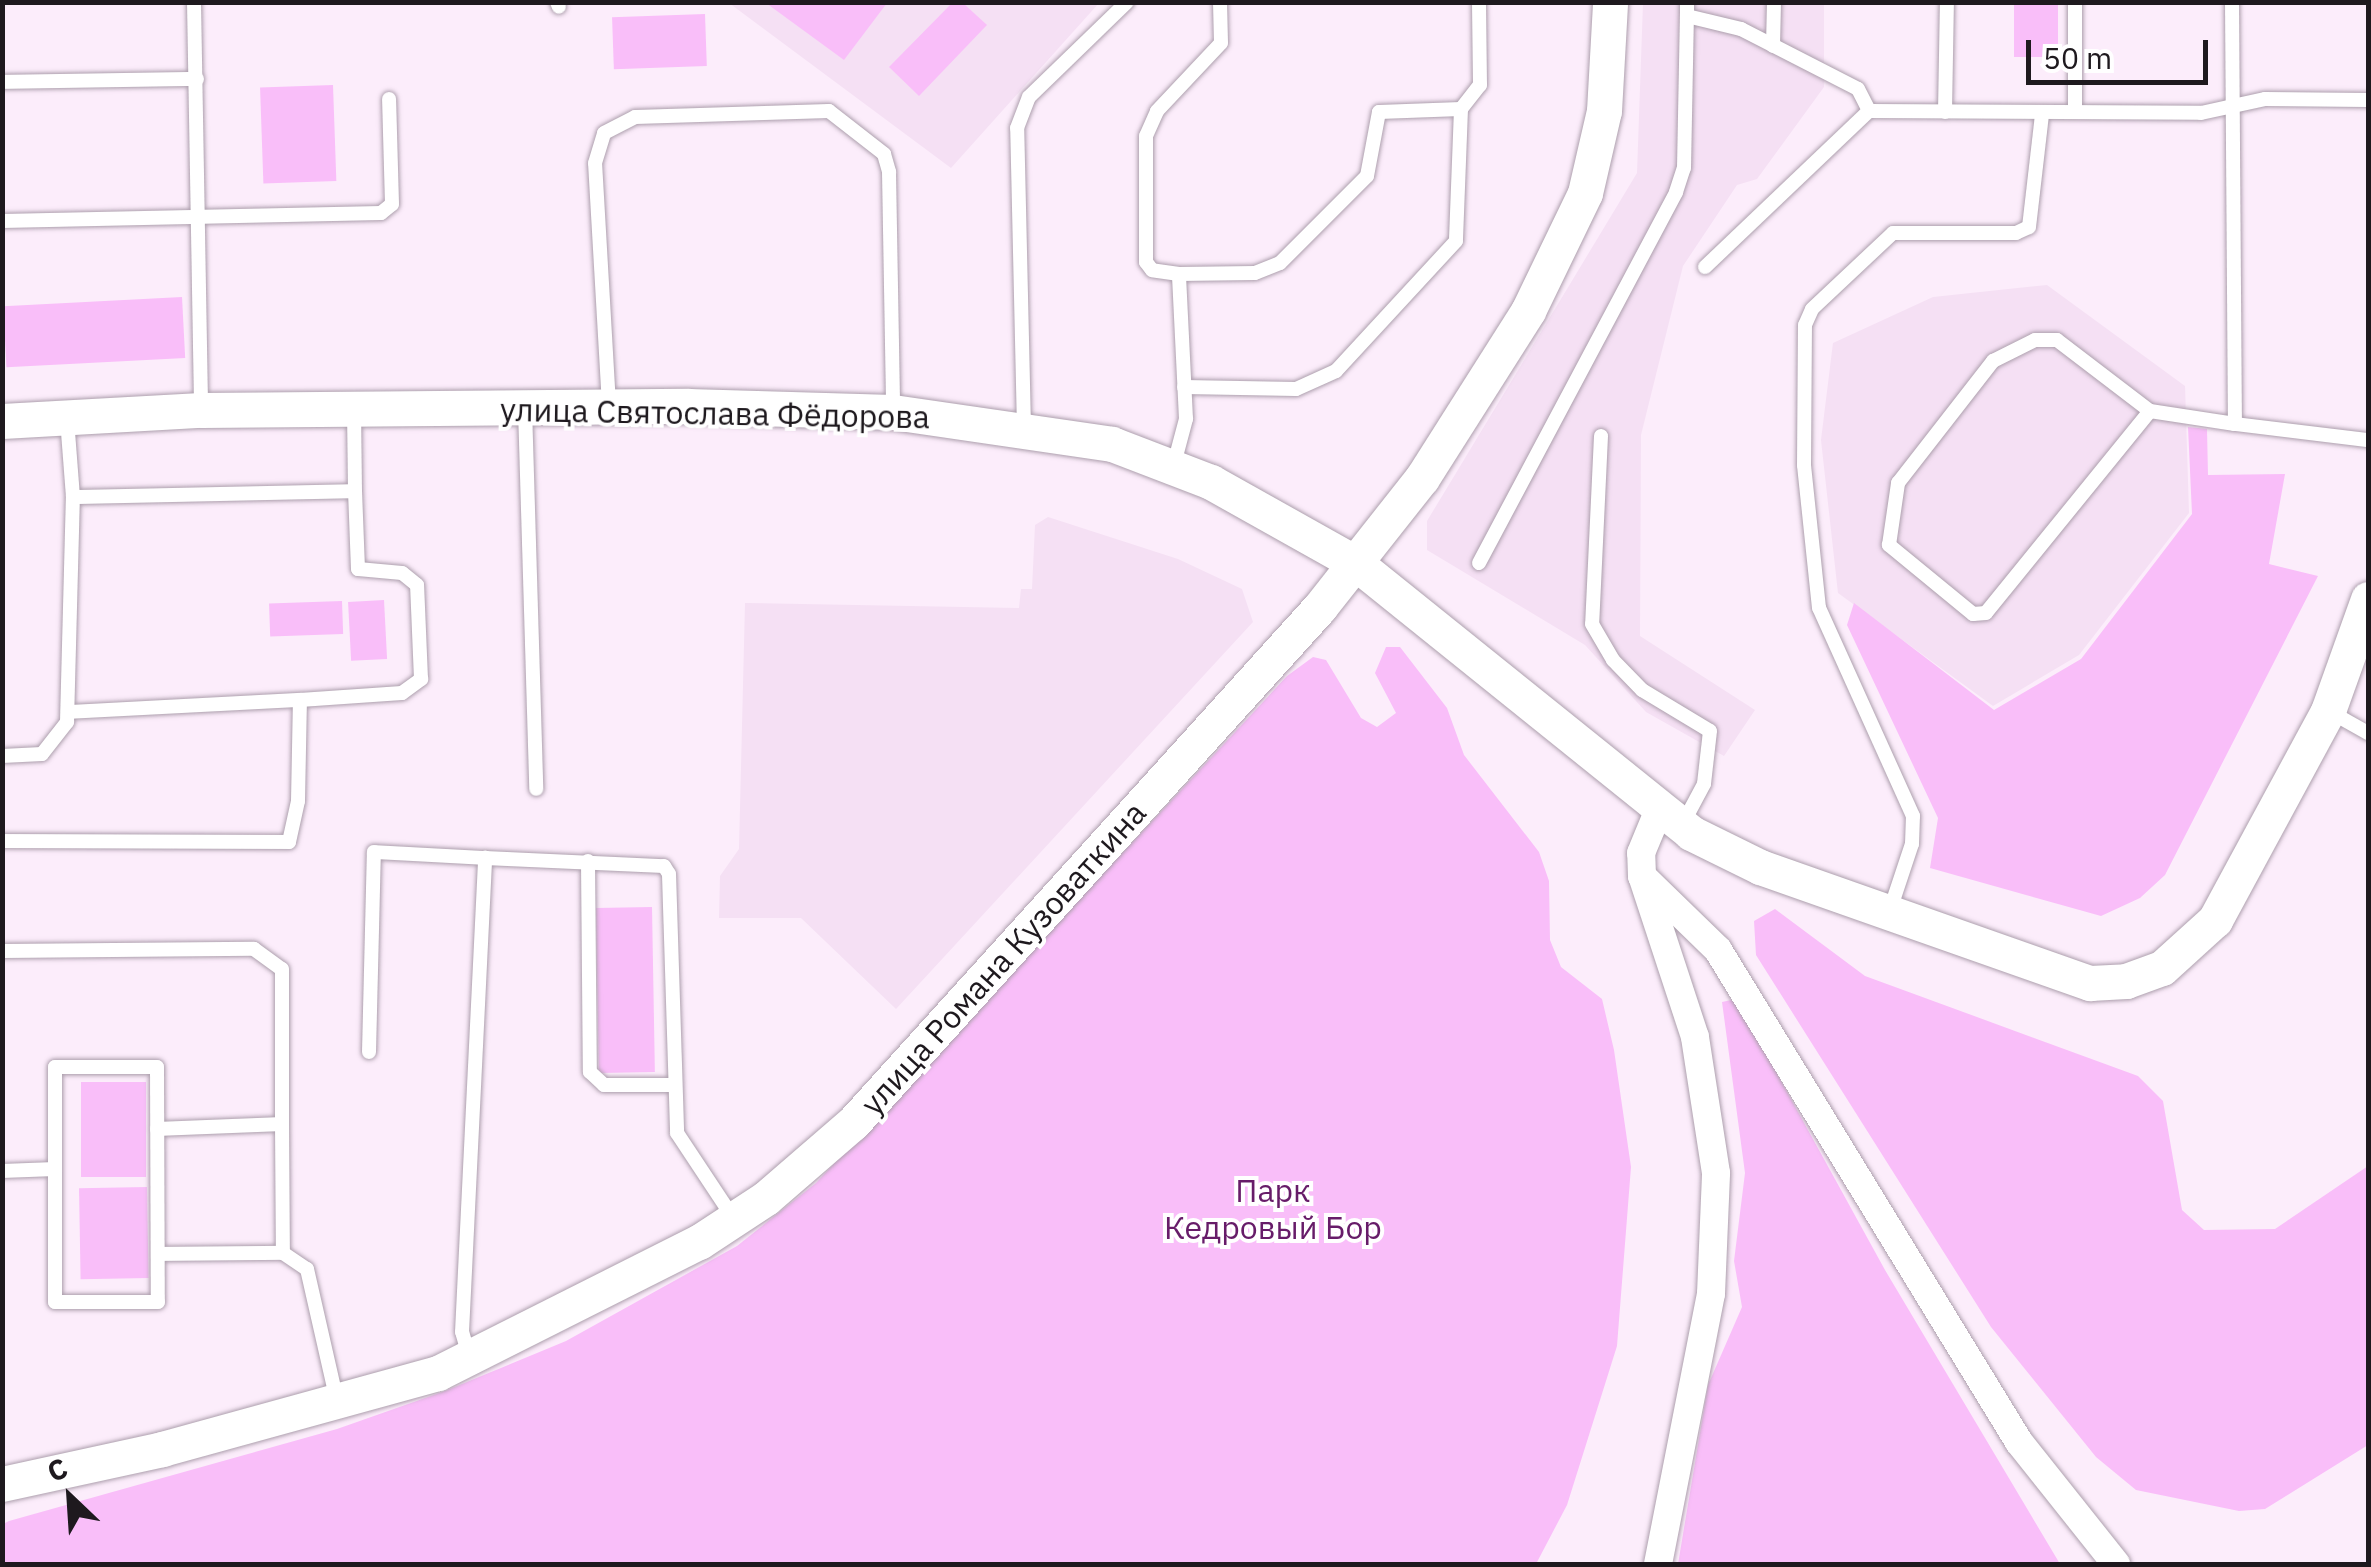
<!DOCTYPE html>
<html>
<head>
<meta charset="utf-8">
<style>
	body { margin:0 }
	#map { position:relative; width:2371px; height:1567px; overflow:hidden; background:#fcedfb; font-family:"IBM Plex Sans",sans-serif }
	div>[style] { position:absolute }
	.built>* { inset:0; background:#f5e0f4 }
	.green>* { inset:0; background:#f9bef9; transform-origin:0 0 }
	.roads { filter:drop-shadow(0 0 2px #ad9fad) drop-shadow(0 0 2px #ad9fad) }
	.service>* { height:14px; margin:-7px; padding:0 7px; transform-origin:7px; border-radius:7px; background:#fff }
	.minor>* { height:28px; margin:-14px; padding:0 14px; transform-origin:14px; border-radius:14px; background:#fff }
	.tertiary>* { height:35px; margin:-17.5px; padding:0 17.5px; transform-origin:17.5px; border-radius:17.5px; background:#fff }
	span { translate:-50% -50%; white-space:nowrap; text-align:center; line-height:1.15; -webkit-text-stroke:8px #fff; paint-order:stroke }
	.street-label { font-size:32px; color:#1e191e }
	.park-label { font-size:32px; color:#671c69 }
	.frame { position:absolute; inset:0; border:5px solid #1e191e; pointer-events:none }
	.north { position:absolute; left:20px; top:1447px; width:100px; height:100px; -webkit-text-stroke:8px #fff; paint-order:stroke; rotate:335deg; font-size:28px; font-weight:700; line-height:40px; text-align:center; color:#1e191e }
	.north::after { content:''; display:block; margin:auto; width:35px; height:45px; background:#1e191e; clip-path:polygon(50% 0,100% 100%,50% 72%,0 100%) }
	.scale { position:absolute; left:2026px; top:40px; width:182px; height:45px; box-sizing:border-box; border:5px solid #1e191e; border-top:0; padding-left:12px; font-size:30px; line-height:35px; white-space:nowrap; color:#1e191e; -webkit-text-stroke:8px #fff; paint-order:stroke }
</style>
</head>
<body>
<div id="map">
	<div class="built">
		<div style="clip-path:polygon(729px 3px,1099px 3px,951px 168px)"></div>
		<div style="clip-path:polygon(1643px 3px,1824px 3px,1824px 87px,1757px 179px,1737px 185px,1683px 266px,1641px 435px,1640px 636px,1755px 710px,1724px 756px,1646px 712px,1585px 645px,1427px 550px,1427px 521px,1637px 173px)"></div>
		<div style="clip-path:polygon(2047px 285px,2185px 386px,2189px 513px,2079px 655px,1993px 706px,1838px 593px,1821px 440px,1833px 343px,1933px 297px)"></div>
		<div style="clip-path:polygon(1048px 517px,1178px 559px,1242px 589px,1253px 622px,896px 1009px,801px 918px,719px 918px,720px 876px,739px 849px,745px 603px,1019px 608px,1021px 589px,1032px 589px,1035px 525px)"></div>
	</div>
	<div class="green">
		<div style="clip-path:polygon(766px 3px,766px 2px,887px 3px,844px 60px)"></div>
		<div style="clip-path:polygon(952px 3px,963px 3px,987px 25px,919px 96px,889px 67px)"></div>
		<div style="left:2014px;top:3px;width:44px;height:54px"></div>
		<div style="left:705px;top:14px;width:52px;height:93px;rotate:88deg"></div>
		<div style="left:333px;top:85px;width:96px;height:73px;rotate:88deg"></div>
		<div style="left:182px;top:297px;width:61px;height:179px;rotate:87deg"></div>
		<div style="clip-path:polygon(2188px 427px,2207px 429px,2208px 475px,2285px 474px,2269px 564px,2318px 576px,2165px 875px,2140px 898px,2101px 916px,1930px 868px,1938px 818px,1847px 625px,1854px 603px,1994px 710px,2081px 659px,2192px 514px)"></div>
		<div style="left:384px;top:600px;width:59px;height:36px;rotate:87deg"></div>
		<div style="left:342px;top:601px;width:33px;height:73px;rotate:88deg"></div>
		<div style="clip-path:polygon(1386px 647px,1400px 647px,1447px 708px,1464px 755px,1539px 852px,1549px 881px,1550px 940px,1561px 967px,1602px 999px,1614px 1050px,1631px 1167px,1617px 1346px,1567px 1505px,1536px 1564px,3px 1564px,3px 1524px,9px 1521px,337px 1429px,445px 1391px,566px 1341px,737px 1246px,816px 1183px,1287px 676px,1313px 657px,1326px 660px,1361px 718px,1377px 727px,1396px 713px,1375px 673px)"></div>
		<div style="left:652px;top:907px;width:165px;height:56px;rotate:89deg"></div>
		<div style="clip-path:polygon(1775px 909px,1865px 976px,2138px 1076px,2163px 1101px,2182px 1210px,2204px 1230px,2275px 1229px,2368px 1166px,2368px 1445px,2265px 1509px,2239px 1511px,2136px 1490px,2096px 1457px,1991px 1327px,1756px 955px,1754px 921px)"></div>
		<div style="clip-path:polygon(1736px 999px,1885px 1270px,2060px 1564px,1678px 1564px,1708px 1385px,1742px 1307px,1734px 1261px,1745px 1173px,1722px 1002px)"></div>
		<div style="left:81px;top:1082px;width:65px;height:95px"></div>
		<div style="left:147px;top:1187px;width:91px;height:68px;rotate:89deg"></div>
	</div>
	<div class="roads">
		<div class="service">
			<div style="left:194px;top:2px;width:408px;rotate:89deg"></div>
			<div style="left:557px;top:2px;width:5px;rotate:68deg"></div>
			<div style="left:1687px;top:2px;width:14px;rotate:90deg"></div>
			<div style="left:1687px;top:16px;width:56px;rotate:13.5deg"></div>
			<div style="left:1741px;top:29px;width:131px;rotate:27.1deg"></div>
			<div style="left:1858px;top:89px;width:25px;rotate:63deg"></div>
			<div style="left:2232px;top:2px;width:422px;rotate:89.6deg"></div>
			<div style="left:2235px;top:424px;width:134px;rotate:6.9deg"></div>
			<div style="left:1773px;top:46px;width:44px;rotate:-88.7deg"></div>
			<div style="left:2px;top:82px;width:195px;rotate:-0.9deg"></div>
			<div style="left:1461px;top:109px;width:31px;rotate:-52deg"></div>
			<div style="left:1480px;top:85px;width:83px;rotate:-90.7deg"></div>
			<div style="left:1945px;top:112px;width:110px;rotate:-89deg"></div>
			<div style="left:2075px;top:112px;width:110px;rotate:-90deg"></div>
			<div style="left:2px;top:221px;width:379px;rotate:-1.2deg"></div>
			<div style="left:381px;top:213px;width:14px;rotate:-39deg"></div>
			<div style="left:392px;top:204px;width:105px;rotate:-91.6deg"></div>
			<div style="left:1705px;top:267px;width:226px;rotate:-43.6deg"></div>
			<div style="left:1869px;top:111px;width:332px;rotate:0.3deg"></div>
			<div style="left:2201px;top:113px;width:66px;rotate:-12.3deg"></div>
			<div style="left:2265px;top:99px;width:103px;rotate:0.6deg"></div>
			<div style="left:1179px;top:274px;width:76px;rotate:-0.8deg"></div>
			<div style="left:1255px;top:273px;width:27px;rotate:-22deg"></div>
			<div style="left:1280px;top:263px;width:123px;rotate:-45deg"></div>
			<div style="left:1367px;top:176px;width:65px;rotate:-79.4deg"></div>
			<div style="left:1379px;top:112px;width:82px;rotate:-2.1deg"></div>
			<div style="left:1461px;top:109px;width:132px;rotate:92.2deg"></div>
			<div style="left:1456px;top:241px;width:177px;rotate:132.7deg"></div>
			<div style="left:1336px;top:371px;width:44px;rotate:155.8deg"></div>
			<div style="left:1296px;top:389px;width:112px;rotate:-179deg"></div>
			<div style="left:609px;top:405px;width:242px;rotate:-93.3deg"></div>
			<div style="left:595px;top:163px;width:31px;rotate:-73deg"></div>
			<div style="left:604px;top:133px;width:35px;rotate:-27deg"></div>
			<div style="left:635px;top:117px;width:194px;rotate:-1.8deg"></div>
			<div style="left:829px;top:111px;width:70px;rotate:38deg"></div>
			<div style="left:884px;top:154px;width:19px;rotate:74deg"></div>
			<div style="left:889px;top:172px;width:239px;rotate:89deg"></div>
			<div style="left:525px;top:408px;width:381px;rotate:88.3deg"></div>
			<div style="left:2150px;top:411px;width:260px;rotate:129.1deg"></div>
			<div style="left:1986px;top:613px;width:13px;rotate:176deg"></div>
			<div style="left:1973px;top:614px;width:109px;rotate:-140.6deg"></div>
			<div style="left:1889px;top:545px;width:63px;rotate:-81.7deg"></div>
			<div style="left:1898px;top:483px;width:155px;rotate:-52.1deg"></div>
			<div style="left:1993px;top:361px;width:47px;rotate:-26.6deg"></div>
			<div style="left:2035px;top:340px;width:22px"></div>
			<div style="left:2057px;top:340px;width:117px;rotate:37.4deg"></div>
			<div style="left:2150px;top:411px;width:86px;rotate:8.7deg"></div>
			<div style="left:67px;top:419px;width:78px;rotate:85.6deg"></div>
			<div style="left:73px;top:497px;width:282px;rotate:-1.2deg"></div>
			<div style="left:355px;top:491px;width:83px;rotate:-90.7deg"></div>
			<div style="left:1024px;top:428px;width:300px;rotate:-91.3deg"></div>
			<div style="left:1017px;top:128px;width:33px;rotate:-69deg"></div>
			<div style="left:1029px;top:97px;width:136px;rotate:-44.1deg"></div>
			<div style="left:1601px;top:436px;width:188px;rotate:92.7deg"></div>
			<div style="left:1592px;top:624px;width:42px;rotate:59.7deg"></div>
			<div style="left:1613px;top:660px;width:42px;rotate:46deg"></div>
			<div style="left:1642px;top:690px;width:79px;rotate:31.1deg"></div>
			<div style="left:1710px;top:731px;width:53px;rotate:96.5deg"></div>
			<div style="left:1704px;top:784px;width:49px;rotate:118.1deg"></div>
			<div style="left:1174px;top:464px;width:47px;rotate:-75.1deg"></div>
			<div style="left:1186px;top:419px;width:145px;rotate:-92.8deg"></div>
			<div style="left:1179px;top:274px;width:27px;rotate:-172deg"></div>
			<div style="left:1152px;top:270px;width:10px;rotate:-127deg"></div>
			<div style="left:1146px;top:262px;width:126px;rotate:-90deg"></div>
			<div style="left:1146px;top:136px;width:27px;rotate:-66deg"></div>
			<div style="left:1157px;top:111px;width:93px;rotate:-46.7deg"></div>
			<div style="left:1221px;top:43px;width:41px;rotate:-91.4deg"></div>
			<div style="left:1479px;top:563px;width:420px;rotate:-62deg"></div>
			<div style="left:1676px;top:192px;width:25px;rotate:-72deg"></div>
			<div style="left:1684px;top:168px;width:152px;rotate:-88.9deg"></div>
			<div style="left:2329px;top:711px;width:45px;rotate:29.4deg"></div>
			<div style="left:68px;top:712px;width:232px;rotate:-3deg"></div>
			<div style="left:2px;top:756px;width:40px;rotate:-2.9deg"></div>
			<div style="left:42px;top:754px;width:41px;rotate:-52deg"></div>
			<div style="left:67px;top:722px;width:225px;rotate:-88.5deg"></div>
			<div style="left:2px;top:841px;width:287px;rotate:0.2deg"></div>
			<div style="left:289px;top:842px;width:42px;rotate:-77.6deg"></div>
			<div style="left:298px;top:801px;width:101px;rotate:-88.9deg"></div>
			<div style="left:300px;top:700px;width:102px;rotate:-3.9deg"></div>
			<div style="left:402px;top:693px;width:24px;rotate:-36deg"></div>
			<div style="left:421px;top:679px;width:94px;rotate:-92.4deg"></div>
			<div style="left:417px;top:585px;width:19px;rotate:-141deg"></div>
			<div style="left:402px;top:573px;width:44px;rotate:-174.8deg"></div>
			<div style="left:358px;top:569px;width:78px;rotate:-92.2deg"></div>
			<div style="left:588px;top:861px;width:211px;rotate:89.5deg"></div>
			<div style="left:590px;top:1072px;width:19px;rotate:43deg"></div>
			<div style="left:604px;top:1085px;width:71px"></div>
			<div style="left:1890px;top:910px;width:70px;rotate:-71.6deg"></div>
			<div style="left:1912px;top:844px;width:28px;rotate:-88deg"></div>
			<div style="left:1913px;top:816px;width:228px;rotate:-114.3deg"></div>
			<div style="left:1819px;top:608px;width:144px;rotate:-96deg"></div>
			<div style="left:1804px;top:465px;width:140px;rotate:-89.6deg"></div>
			<div style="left:1805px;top:325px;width:17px;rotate:-66deg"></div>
			<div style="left:1812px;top:309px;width:111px;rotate:-43.2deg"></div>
			<div style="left:1893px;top:233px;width:123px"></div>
			<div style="left:2016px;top:233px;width:14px;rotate:-25deg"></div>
			<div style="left:2029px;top:227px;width:114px;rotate:-83.4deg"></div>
			<div style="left:2px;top:951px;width:252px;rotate:-0.5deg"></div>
			<div style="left:254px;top:949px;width:34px;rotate:36deg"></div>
			<div style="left:282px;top:969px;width:155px;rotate:90deg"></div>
			<div style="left:369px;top:1052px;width:200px;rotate:-88.6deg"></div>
			<div style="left:374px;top:852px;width:111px;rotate:3.1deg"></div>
			<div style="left:55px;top:1067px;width:102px"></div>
			<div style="left:157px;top:1067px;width:235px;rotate:89.8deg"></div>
			<div style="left:158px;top:1302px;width:103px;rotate:180deg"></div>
			<div style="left:55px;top:1302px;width:235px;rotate:-90deg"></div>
			<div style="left:157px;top:1129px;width:125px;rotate:-2.3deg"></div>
			<div style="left:282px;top:1124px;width:129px;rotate:89.6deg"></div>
			<div style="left:283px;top:1253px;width:29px;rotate:34deg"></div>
			<div style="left:307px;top:1269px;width:135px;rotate:77.2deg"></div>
			<div style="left:2px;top:1171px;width:53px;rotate:-2.2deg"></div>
			<div style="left:158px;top:1254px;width:125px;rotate:-0.5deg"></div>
			<div style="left:469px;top:1356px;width:25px;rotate:-106deg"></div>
			<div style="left:462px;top:1332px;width:475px;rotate:-87.2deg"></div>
			<div style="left:485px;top:858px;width:179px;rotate:2.6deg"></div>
			<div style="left:664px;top:866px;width:9px;rotate:58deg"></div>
			<div style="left:669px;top:874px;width:259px;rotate:88.2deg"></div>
			<div style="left:677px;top:1133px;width:103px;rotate:56.5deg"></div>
		</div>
		<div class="minor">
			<div style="left:1642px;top:876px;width:106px;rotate:44.2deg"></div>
			<div style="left:1718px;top:950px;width:577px;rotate:58.54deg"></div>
			<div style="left:2019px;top:1442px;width:156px;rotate:51.5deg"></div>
			<div style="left:1658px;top:1564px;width:275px;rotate:-78.9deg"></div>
			<div style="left:1711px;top:1294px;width:121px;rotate:-87.6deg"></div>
			<div style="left:1716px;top:1173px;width:138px;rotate:-98.8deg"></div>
			<div style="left:1695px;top:1037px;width:169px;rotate:-108.2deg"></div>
			<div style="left:1642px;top:876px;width:23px;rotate:-92deg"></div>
			<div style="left:1641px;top:853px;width:44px;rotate:-67.5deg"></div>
		</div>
		<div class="tertiary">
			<div style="left:2px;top:421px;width:199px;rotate:-3.2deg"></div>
			<div style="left:201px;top:410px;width:487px;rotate:-0.5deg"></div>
			<div style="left:688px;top:406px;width:205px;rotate:1.7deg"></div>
			<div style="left:893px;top:412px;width:221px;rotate:8.3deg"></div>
			<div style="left:1112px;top:444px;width:106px;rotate:21deg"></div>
			<div style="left:1211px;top:482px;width:167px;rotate:29.3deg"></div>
			<div style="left:1357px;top:564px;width:429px;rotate:38.8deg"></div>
			<div style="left:1691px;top:833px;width:77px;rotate:26.2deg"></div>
			<div style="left:1760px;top:867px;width:350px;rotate:19.4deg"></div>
			<div style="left:2090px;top:983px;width:36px;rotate:-3deg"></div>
			<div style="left:2126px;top:981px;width:38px;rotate:-20deg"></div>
			<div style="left:2162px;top:968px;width:72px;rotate:-42.2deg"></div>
			<div style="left:2215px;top:920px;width:238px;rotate:-61.6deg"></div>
			<div style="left:2328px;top:711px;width:119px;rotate:-70.3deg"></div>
			<div style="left:2px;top:1484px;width:164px;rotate:-12.3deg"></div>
			<div style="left:162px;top:1449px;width:286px;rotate:-15.4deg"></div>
			<div style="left:438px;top:1373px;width:292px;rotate:-26.7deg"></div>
			<div style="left:699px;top:1242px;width:80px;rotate:-33.3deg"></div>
			<div style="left:766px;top:1198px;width:115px;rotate:-40.8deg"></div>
			<div style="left:853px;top:1123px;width:696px;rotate:-47.85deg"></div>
			<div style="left:1320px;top:607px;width:164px;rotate:-51.7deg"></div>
			<div style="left:1422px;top:478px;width:198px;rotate:-57.6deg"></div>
			<div style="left:1528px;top:311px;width:131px;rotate:-64.2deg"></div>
			<div style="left:1585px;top:193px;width:84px;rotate:-77deg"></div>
			<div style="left:1604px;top:111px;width:109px;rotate:-86.8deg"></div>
		</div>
	</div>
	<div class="street-label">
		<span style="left:715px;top:413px;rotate:1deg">улица Святослава Фёдорова</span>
		<span style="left:1003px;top:958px;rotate:-48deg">улица Романа Кузоваткина</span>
	</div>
	<div class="park-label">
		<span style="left:1273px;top:1209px">Парк<br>Кедровый Бор</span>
	</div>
	<div class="frame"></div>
	<div class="north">С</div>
	<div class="scale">50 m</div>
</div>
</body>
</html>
